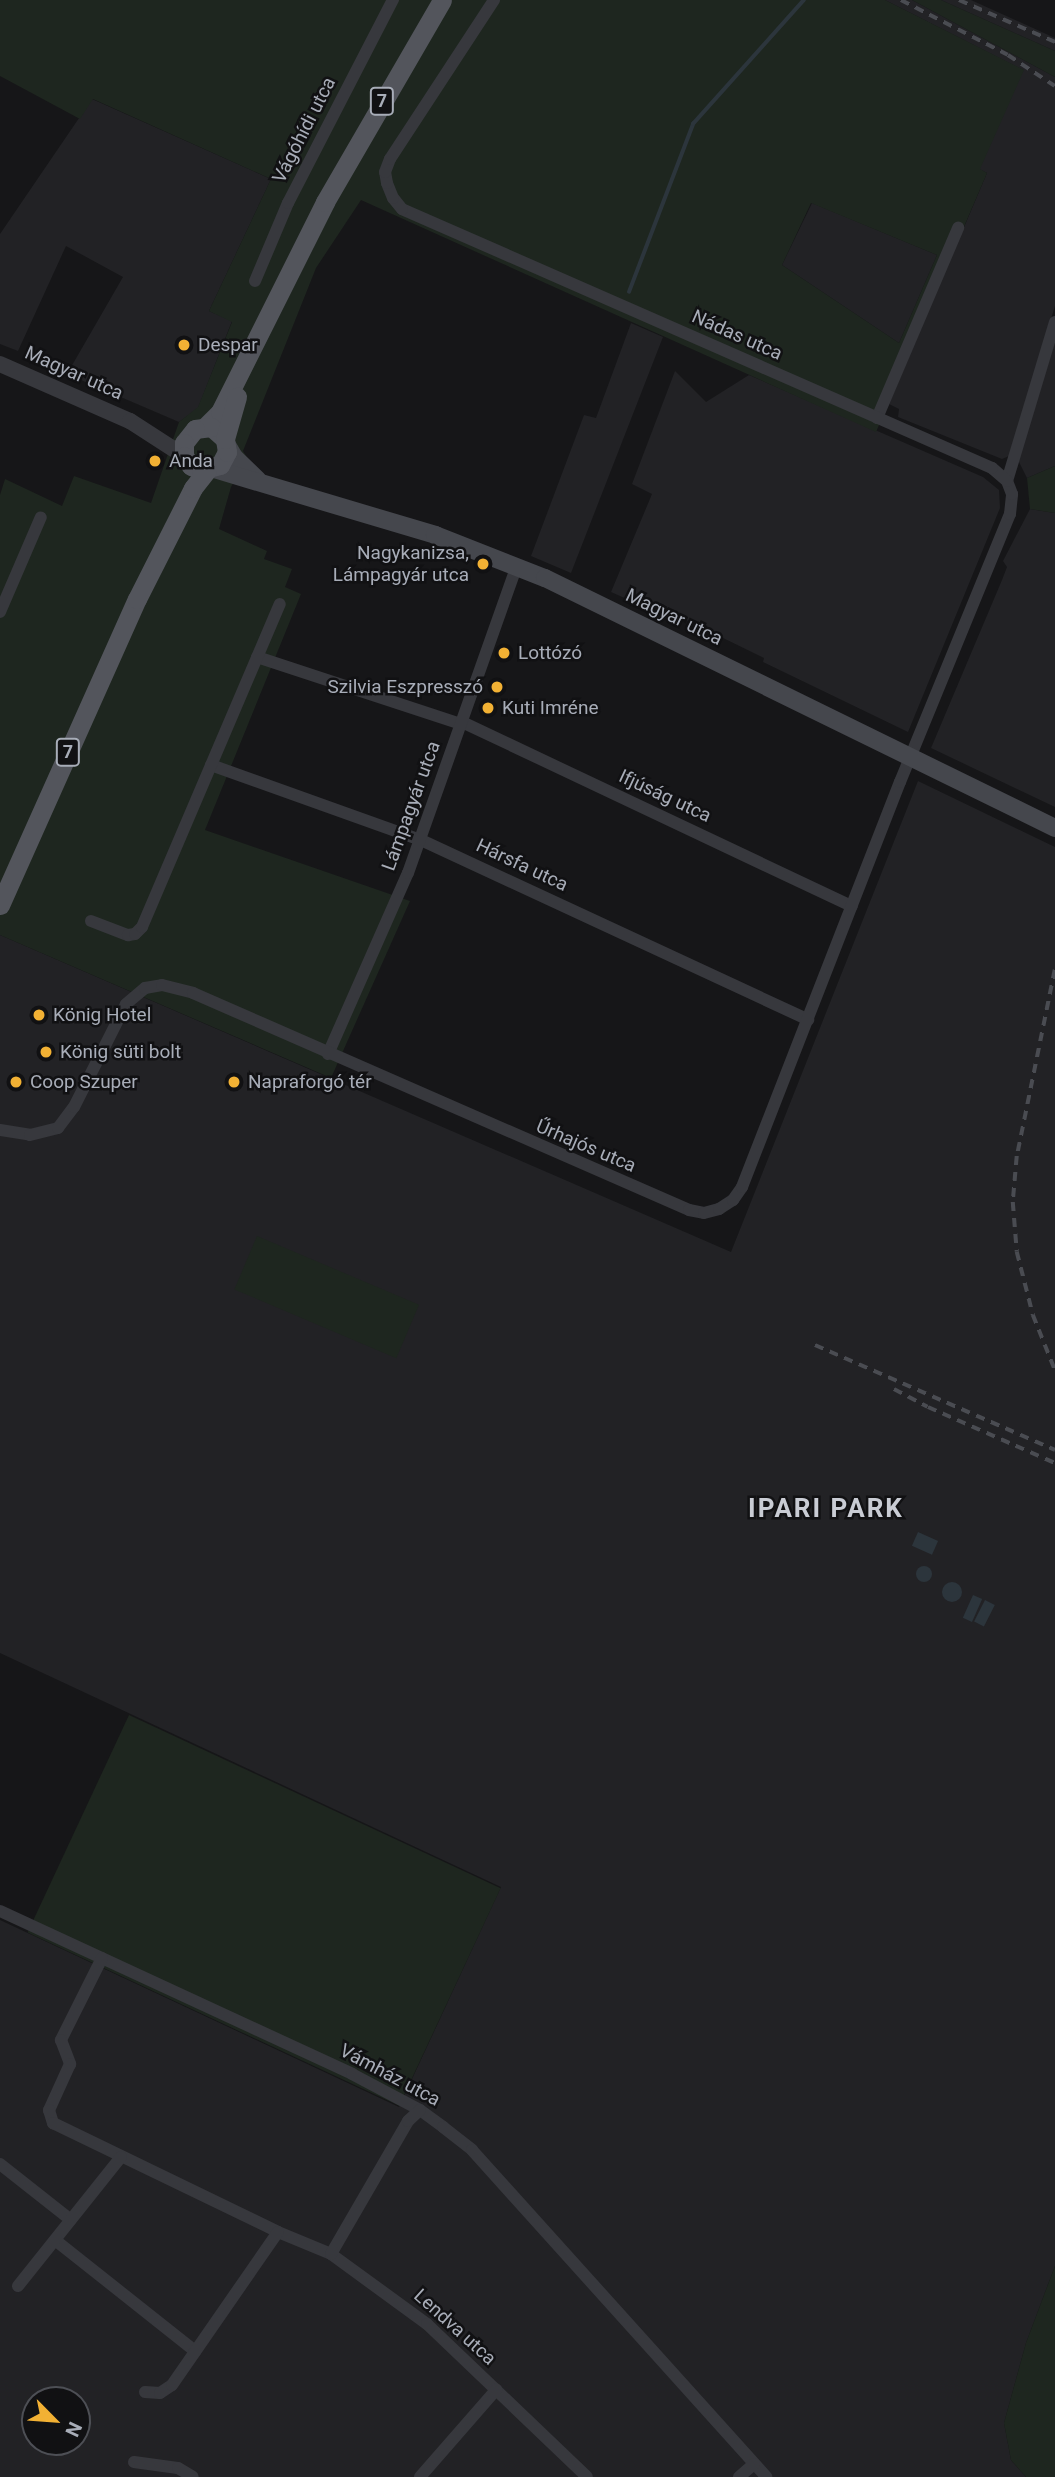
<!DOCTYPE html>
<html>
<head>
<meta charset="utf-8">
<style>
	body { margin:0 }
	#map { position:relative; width:1055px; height:2477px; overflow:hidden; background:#161618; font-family:Roboto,sans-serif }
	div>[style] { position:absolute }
	.built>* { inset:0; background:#222225 }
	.green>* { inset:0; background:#1e261f; transform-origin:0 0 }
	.water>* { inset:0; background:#2c353c; transform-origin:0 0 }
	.round { border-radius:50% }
	.stream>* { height:3.5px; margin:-1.75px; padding:0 1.75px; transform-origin:1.75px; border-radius:1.75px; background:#2c353c }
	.minor>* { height:12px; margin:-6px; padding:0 6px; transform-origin:6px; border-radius:6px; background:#37383d }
	.tertiary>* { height:16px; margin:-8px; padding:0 8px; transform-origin:8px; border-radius:8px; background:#37383d }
	.secondary>* { height:18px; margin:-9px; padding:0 9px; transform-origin:9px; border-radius:9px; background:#45474d }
	.primary>* { height:19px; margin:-9.5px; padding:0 9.5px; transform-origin:9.5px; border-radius:9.5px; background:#53555c }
	.rail>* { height:3.5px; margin-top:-1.75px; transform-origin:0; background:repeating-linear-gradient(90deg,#4a4c52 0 9px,transparent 0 16px) }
	.dots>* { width:19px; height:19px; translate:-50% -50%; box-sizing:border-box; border:4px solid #111113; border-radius:50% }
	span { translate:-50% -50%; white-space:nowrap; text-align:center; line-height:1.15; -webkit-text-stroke:5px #111113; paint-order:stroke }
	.shield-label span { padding:2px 5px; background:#111113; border:2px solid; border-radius:5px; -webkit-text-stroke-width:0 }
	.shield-label { font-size:18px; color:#a8adb8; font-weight:700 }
	.street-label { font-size:19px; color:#a8adb8 }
	.poi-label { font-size:19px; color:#a8adb8 }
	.left { translate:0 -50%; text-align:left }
	.right { translate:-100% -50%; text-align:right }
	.district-label { font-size:26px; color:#c9ccd4; font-weight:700; letter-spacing:2px }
	.north { position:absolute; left:21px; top:2386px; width:70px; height:70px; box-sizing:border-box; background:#111113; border:2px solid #4d4f55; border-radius:50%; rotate:115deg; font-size:19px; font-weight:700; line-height:28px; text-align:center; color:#a8adb8 }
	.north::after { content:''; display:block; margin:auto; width:24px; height:32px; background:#f2b134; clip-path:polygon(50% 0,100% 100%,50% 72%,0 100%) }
</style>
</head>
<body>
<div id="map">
	<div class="built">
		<div style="clip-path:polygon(885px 0,912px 0,1055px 77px,1055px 306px,1009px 456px,1002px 459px,898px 417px,899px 409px,889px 404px,987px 173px,979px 169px,1023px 70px)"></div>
		<div style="clip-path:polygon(941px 0,971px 0,1055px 38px,1055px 51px)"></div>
		<div style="clip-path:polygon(92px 99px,271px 179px,209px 311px,232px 321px,198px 408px,179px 422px,67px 374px,123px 277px,66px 246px,18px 351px,0 344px,0 234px)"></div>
		<div style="clip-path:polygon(812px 203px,937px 255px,899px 343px,782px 265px)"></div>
		<div style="clip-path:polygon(631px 323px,663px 337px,571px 573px,531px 556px,584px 415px,596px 418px)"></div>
		<div style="clip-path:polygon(1055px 341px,1055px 466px,1027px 478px,1018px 460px)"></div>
		<div style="clip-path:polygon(675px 371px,706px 402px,749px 375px,983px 477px,999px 490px,1000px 508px,908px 732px,763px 662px,764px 658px,633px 594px,629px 600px,611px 592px,652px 494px,632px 484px)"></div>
		<div style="clip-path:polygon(1030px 509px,1055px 513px,1055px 807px,931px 748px,1002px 580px,1007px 567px,1003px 561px)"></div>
		<div style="clip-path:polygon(evenodd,918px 781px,1055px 847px,1055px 2266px,1026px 2343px,1004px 2423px,1011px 2460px,1026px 2477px,0 2477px,0 1920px,399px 2107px,501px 1887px,0 1653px,0 935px,731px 1252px,918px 781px,35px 2400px,77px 2400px,77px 2442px,35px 2442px,35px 2400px)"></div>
	</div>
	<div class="green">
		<div style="clip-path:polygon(evenodd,0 0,885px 0,1024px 70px,980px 169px,987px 173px,876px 432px,361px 200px,316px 268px,243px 451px,248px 459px,231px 487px,219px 529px,267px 551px,264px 559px,292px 569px,285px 587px,301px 594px,205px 830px,410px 901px,331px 1078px,0 935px,0 495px,5px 479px,62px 506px,74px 476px,151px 503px,179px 422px,198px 407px,232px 322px,209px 311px,271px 179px,93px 99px,80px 119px,0 76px,0 0,811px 203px,937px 255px,899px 343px,782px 265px,811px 203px)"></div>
		<div style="clip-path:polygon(912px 0,941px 0,1055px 51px,1055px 77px)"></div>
		<div style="clip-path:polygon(1055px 466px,1055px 513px,1030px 509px,1027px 478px)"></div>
		<div style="left:257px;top:1236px;width:176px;height:58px;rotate:23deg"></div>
		<div style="left:129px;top:1715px;width:410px;height:240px;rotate:25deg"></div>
		<div style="clip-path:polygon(1055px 2266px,1055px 2477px,1026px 2477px,1011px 2460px,1004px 2423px,1026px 2343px)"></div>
	</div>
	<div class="water">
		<div style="left:918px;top:1532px;width:22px;height:15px;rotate:24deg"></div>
		<div class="round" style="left:916px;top:1566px;width:16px;height:16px"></div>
		<div class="round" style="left:942px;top:1582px;width:20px;height:20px"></div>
		<div style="left:973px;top:1595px;width:10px;height:25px;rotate:24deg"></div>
		<div style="left:985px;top:1600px;width:11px;height:24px;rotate:27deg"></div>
	</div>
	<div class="stream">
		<div style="left:629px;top:292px;width:180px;rotate:-69.1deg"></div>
		<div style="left:693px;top:124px;width:166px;rotate:-48.2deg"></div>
	</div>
	<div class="minor">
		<div style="left:255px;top:281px;width:85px;rotate:-67.1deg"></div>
		<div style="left:288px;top:203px;width:229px;rotate:-62.7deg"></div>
		<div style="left:877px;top:418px;width:207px;rotate:-66.9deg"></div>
		<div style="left:1007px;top:481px;width:166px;rotate:-73.2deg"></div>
		<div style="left:0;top:612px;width:103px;rotate:-66.7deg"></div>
		<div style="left:257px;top:657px;width:215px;rotate:18.2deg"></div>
		<div style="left:462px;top:722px;width:431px;rotate:25.3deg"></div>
		<div style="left:211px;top:765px;width:223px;rotate:19.7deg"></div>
		<div style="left:421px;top:840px;width:427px;rotate:24.9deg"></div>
		<div style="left:91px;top:921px;width:40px;rotate:21deg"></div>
		<div style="left:128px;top:935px;width:7px;rotate:-8deg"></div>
		<div style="left:135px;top:934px;width:10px;rotate:-45deg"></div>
		<div style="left:142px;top:927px;width:351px;rotate:-66.9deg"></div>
		<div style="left:328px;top:1054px;width:198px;rotate:-66.2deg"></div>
		<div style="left:408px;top:873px;width:326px;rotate:-70.5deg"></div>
		<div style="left:0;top:1130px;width:30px;rotate:9deg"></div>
		<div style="left:30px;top:1135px;width:29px;rotate:-14deg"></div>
		<div style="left:58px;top:1128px;width:26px;rotate:-53deg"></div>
		<div style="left:74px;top:1107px;width:115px;rotate:-63.2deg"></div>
		<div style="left:126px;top:1004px;width:25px;rotate:-40deg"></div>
		<div style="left:145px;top:988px;width:17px;rotate:-10deg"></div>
		<div style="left:162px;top:985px;width:32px;rotate:14deg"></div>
		<div style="left:193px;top:993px;width:541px;rotate:23.63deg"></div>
		<div style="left:689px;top:1210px;width:15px;rotate:11deg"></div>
		<div style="left:704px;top:1213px;width:16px;rotate:-15deg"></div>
		<div style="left:719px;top:1209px;width:17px;rotate:-33deg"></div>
		<div style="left:733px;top:1200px;width:16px;rotate:-55deg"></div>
		<div style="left:742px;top:1187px;width:435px;rotate:-68.7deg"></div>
		<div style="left:900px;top:782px;width:290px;rotate:-67.7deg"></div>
		<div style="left:1010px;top:514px;width:20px;rotate:-84deg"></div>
		<div style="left:1012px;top:494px;width:14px;rotate:-111deg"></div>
		<div style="left:1007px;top:481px;width:20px;rotate:-139deg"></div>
		<div style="left:992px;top:468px;width:644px;rotate:-156.3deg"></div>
		<div style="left:402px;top:209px;width:14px;rotate:-129deg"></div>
		<div style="left:393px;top:198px;width:16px;rotate:-112deg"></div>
		<div style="left:387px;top:183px;width:11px;rotate:-100deg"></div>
		<div style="left:385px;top:172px;width:14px;rotate:-69deg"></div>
		<div style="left:390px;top:159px;width:190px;rotate:-56.8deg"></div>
		<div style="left:0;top:1911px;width:388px;rotate:24.8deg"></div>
		<div style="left:352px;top:2074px;width:77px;rotate:27.9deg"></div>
		<div style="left:420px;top:2110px;width:29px;rotate:36deg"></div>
		<div style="left:443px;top:2127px;width:37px;rotate:38deg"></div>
		<div style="left:472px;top:2150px;width:440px;rotate:48deg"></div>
		<div style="left:102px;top:1958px;width:92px;rotate:116.6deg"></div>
		<div style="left:61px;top:2040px;width:26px;rotate:69deg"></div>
		<div style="left:70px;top:2064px;width:51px;rotate:114.5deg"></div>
		<div style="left:49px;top:2110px;width:14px;rotate:73deg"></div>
		<div style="left:53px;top:2123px;width:250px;rotate:25.8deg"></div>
		<div style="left:278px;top:2232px;width:57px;rotate:22.5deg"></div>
		<div style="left:331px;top:2254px;width:119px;rotate:36.1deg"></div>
		<div style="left:427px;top:2324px;width:221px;rotate:43.7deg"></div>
		<div style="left:0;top:2164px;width:90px;rotate:38.3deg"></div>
		<div style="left:55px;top:2240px;width:179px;rotate:38.4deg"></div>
		<div style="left:331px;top:2254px;width:154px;rotate:-59.9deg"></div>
		<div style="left:408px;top:2121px;width:16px;rotate:-43deg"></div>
		<div style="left:18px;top:2286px;width:165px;rotate:-51.4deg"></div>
		<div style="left:145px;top:2392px;width:15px;rotate:4deg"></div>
		<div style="left:160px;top:2393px;width:14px;rotate:-34deg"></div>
		<div style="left:172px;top:2385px;width:186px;rotate:-55.3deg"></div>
		<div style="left:134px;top:2462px;width:44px;rotate:7.8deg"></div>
		<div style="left:178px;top:2468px;width:17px;rotate:31deg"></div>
		<div style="left:420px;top:2477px;width:116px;rotate:-48.9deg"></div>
		<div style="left:739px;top:2477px;width:20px;rotate:-41deg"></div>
	</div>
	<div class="tertiary">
		<div style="left:0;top:364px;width:142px;rotate:23.7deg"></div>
		<div style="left:130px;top:421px;width:64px;rotate:32.9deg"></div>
	</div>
	<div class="secondary">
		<div style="left:227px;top:445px;width:14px;rotate:60deg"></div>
		<div style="left:234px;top:457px;width:33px;rotate:44deg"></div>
		<div style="left:214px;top:469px;width:231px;rotate:16.6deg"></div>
		<div style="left:435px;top:535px;width:118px;rotate:21.4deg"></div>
		<div style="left:545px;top:578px;width:568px;rotate:26.11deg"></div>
	</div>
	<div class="primary">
		<div style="left:206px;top:426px;width:20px;rotate:-45deg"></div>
		<div style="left:220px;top:412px;width:235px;rotate:-63.4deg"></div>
		<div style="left:325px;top:202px;width:233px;rotate:-59.9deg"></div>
		<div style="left:225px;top:439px;width:18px;rotate:-139deg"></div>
		<div style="left:211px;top:427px;width:16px;rotate:173deg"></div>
		<div style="left:195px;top:429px;width:18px;rotate:128deg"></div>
		<div style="left:184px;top:443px;width:13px;rotate:90deg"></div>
		<div style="left:184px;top:456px;width:12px;rotate:55deg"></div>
		<div style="left:191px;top:466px;width:11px;rotate:22deg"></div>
		<div style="left:201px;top:470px;width:20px;rotate:-15deg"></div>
		<div style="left:220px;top:465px;width:15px;rotate:-62deg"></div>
		<div style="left:227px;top:452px;width:13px;rotate:-99deg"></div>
		<div style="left:225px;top:439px;width:44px;rotate:-74.1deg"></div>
		<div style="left:0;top:905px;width:335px;rotate:-65.9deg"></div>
		<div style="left:137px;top:599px;width:124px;rotate:-63.2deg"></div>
		<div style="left:193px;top:488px;width:23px;rotate:-52deg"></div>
	</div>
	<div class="rail">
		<div style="left:901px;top:0;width:120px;rotate:27.2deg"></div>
		<div style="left:1008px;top:55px;width:56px;rotate:33.4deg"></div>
		<div style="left:959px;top:0;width:105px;rotate:23.6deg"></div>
		<div style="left:1055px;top:970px;width:190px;rotate:101.5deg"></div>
		<div style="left:1017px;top:1156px;width:46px;rotate:95deg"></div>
		<div style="left:1013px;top:1202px;width:50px;rotate:85.4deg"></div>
		<div style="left:1017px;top:1252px;width:65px;rotate:75.7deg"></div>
		<div style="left:1033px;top:1315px;width:59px;rotate:68.2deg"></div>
		<div style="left:815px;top:1345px;width:262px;rotate:23.6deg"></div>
		<div style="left:894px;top:1389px;width:38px;rotate:28deg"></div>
		<div style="left:928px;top:1407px;width:139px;rotate:23.8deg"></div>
	</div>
	<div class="dots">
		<div style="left:184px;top:345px;background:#f2b134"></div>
		<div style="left:155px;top:461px;background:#f2b134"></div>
		<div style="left:483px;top:564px;background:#f2b134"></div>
		<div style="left:504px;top:653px;background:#f2b134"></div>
		<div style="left:497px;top:687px;background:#f2b134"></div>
		<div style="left:488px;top:708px;background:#f2b134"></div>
		<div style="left:39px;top:1015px;background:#f2b134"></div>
		<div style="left:46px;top:1052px;background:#f2b134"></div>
		<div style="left:16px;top:1082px;background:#f2b134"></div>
		<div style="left:234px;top:1082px;background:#f2b134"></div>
	</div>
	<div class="shield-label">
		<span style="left:382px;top:101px">7</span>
		<span style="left:68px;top:752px">7</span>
	</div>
	<div class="street-label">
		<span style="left:304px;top:130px;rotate:-63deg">Vágóhídi utca</span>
		<span style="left:737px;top:335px;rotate:24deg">Nádas utca</span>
		<span style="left:74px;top:373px;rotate:24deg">Magyar utca</span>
		<span style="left:674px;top:617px;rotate:26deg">Magyar utca</span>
		<span style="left:665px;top:796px;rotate:25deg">Ifjúság utca</span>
		<span style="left:411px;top:806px;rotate:-70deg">Lámpagyár utca</span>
		<span style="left:522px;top:865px;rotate:25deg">Hársfa utca</span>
		<span style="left:586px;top:1146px;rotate:23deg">Űrhajós utca</span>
		<span style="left:390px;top:2075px;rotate:28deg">Vámház utca</span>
		<span style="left:455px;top:2327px;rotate:42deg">Lendva utca</span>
	</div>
	<div class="poi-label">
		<span class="left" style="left:198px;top:345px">Despar</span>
		<span class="left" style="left:169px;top:461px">Anda</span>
		<span class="right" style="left:469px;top:564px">Nagykanizsa,<br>Lámpagyár utca</span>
		<span class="left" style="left:518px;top:653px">Lottózó</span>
		<span class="right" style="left:483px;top:687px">Szilvia Eszpresszó</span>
		<span class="left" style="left:502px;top:708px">Kuti Imréne</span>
		<span class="left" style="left:53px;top:1015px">König Hotel</span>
		<span class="left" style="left:60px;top:1052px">König süti bolt</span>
		<span class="left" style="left:30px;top:1082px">Coop Szuper</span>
		<span class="left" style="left:248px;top:1082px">Napraforgó tér</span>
	</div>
	<div class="district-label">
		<span style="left:826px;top:1509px">IPARI PARK</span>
	</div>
	<div class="north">N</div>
</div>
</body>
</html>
